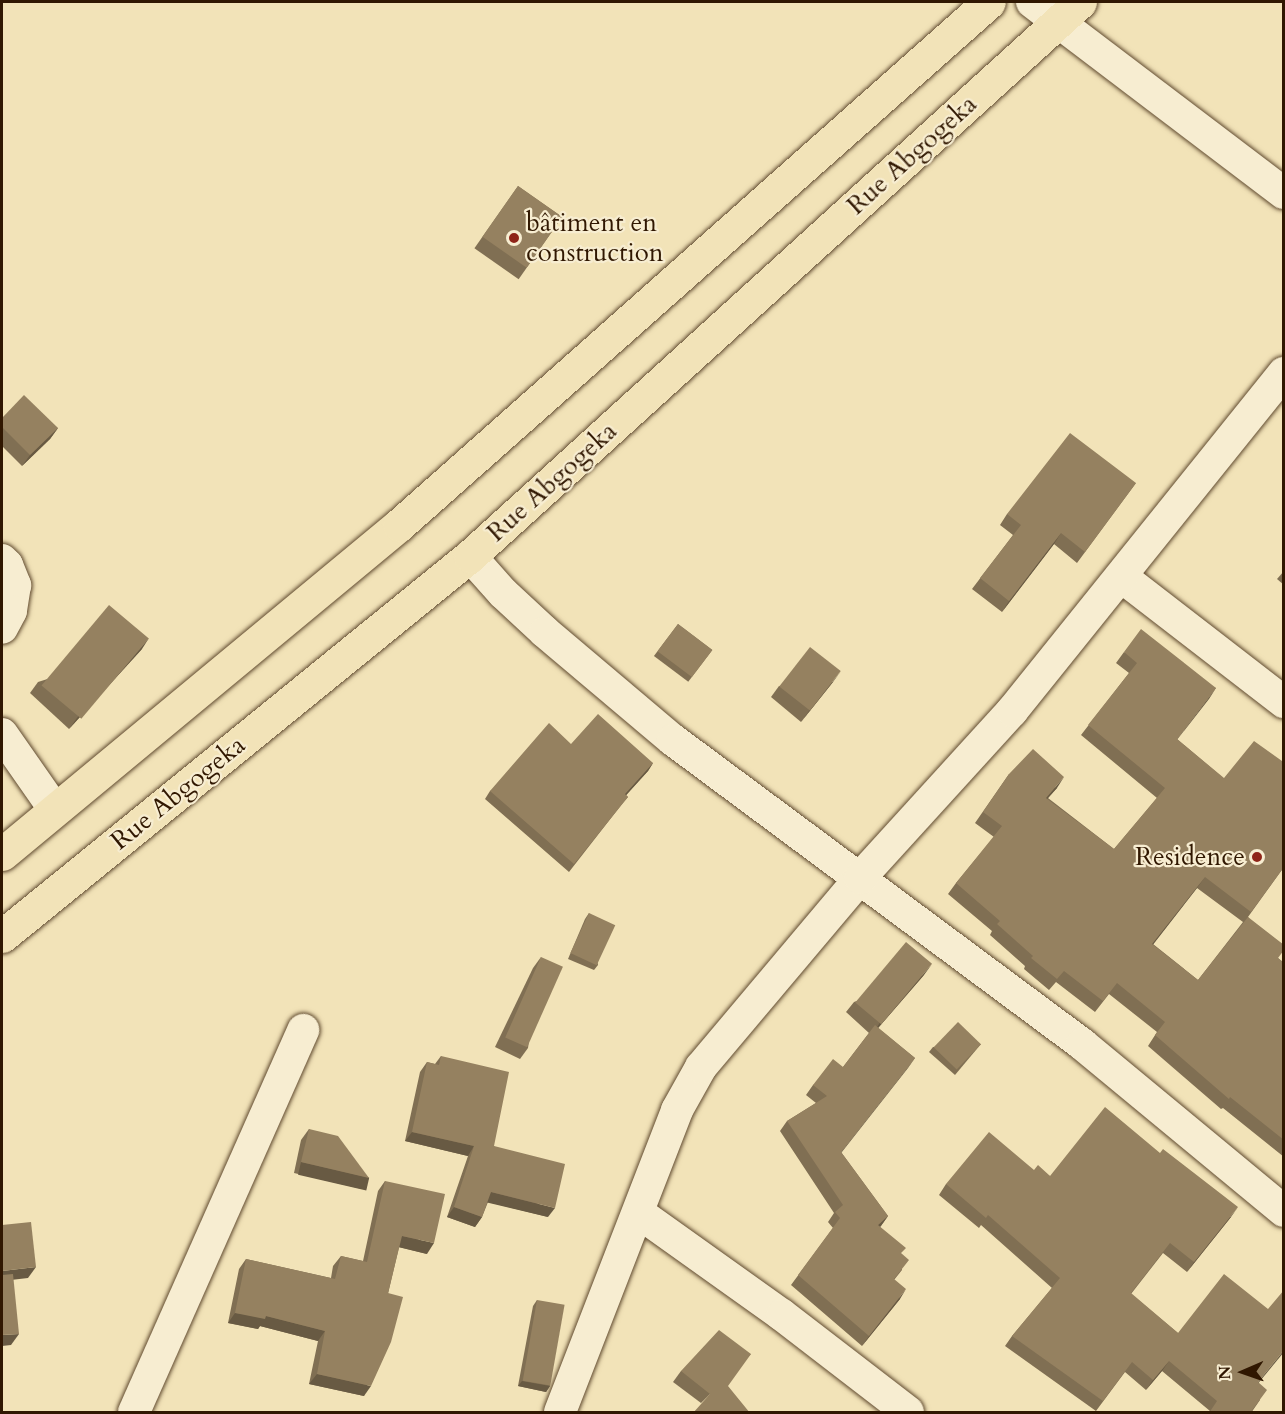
<!DOCTYPE html>
<html>
<head>
<meta charset="utf-8">
<style>
	body { margin:0 }
	#map { position:relative; width:1285px; height:1414px; overflow:hidden; background:#f2e3b8; font-family:Cardo,serif }
	div>[style] { position:absolute }
	.roads { filter:drop-shadow(0 0 2px #604a2f) drop-shadow(0 0 2px #604a2f) }
	.minor>* { height:32px; margin:-16px; padding:0 16px; transform-origin:16px; border-radius:16px; background:#f7edd1 }
	.primary>* { height:33px; margin:-16.5px; padding:0 16.5px; transform-origin:16.5px; border-radius:16.5px; background:#f2e3b8 }
	.wall>* { inset:0; background:#806f53; transform-origin:0 0 }
	.shaded-wall>* { inset:0; background:#685a43; transform-origin:0 0 }
	.building>* { inset:0; background:#958160; transform-origin:0 0 }
	.dots>* { width:16px; height:16px; translate:-50% -50%; box-sizing:border-box; border:3px solid #f7edd1; border-radius:50% }
	span { translate:-50% -50%; white-space:nowrap; text-align:center; line-height:1.15; -webkit-text-stroke:4.5px #f7edd1; paint-order:stroke }
	.street-label { font-size:26px; color:#301701 }
	.poi-label { font-size:26px; color:#301701 }
	.left { translate:0 -50%; text-align:left }
	.right { translate:-100% -50%; text-align:right }
	.frame { position:absolute; inset:0; border:3px solid #301701; pointer-events:none }
	.north { position:absolute; left:1213px; top:1342px; width:60px; height:60px; -webkit-text-stroke:4px #f7edd1; paint-order:stroke; rotate:268deg; font-size:16px; font-weight:700; line-height:24px; text-align:center; color:#301701 }
	.north::after { content:''; display:block; margin:auto; width:21px; height:27px; background:#301701; clip-path:polygon(50% 0,100% 100%,50% 72%,0 100%) }
</style>
</head>
<body>
<div id="map">
	<div class="roads">
		<div class="minor">
			<div style="left:1032px;top:2px;width:316px;rotate:37.2deg"></div>
			<div style="left:470px;top:556px;width:50px;rotate:48.3deg"></div>
			<div style="left:503px;top:593px;width:57px;rotate:42.9deg"></div>
			<div style="left:545px;top:632px;width:167px;rotate:40.2deg"></div>
			<div style="left:673px;top:740px;width:510px;rotate:36.62deg"></div>
			<div style="left:1082px;top:1044px;width:262px;rotate:39.6deg"></div>
			<div style="left:2px;top:560px;width:7px;rotate:45deg"></div>
			<div style="left:7px;top:565px;width:22px;rotate:68deg"></div>
			<div style="left:15px;top:585px;width:26px;rotate:99deg"></div>
			<div style="left:11px;top:611px;width:19px;rotate:118deg"></div>
			<div style="left:1122px;top:577px;width:205px;rotate:37.7deg"></div>
			<div style="left:2px;top:734px;width:93px;rotate:55.1deg"></div>
			<div style="left:639px;top:1213px;width:176px;rotate:35.5deg"></div>
			<div style="left:782px;top:1315px;width:159px;rotate:37.6deg"></div>
			<div style="left:134px;top:1412px;width:418px;rotate:-66.1deg"></div>
			<div style="left:560px;top:1412px;width:324px;rotate:-68.8deg"></div>
			<div style="left:677px;top:1110px;width:49px;rotate:-60.8deg"></div>
			<div style="left:701px;top:1067px;width:247px;rotate:-49.9deg"></div>
			<div style="left:860px;top:878px;width:226px;rotate:-47.7deg"></div>
			<div style="left:1012px;top:711px;width:434px;rotate:-51.2deg"></div>
		</div>
		<div class="primary">
			<div style="left:2px;top:854px;width:516px;rotate:-39.65deg"></div>
			<div style="left:399px;top:525px;width:788px;rotate:-41.56deg"></div>
			<div style="left:2px;top:936px;width:603px;rotate:-39.08deg"></div>
			<div style="left:470px;top:556px;width:824px;rotate:-42.25deg"></div>
		</div>
	</div>
	<div class="wall">
		<div style="left:518px;top:186px;width:54px;height:76px;rotate:35deg"></div>
		<div style="clip-path:polygon(2px 418px,58px 428px,50px 439px,22px 466px,2px 446px)"></div>
		<div style="clip-path:polygon(1136px 483px,1077px 563px,1054px 544px,1002px 612px,972px 589px,1013px 535px,1000px 525px,1007px 514px)"></div>
		<div style="clip-path:polygon(1284px 571px,1284px 585px,1277px 579px)"></div>
		<div style="left:678px;top:624px;width:43px;height:40px;rotate:37deg"></div>
		<div style="clip-path:polygon(142px 649px,69px 729px,30px 693px,38px 682px)"></div>
		<div style="clip-path:polygon(evenodd,1124px 652px,1216px 688px,1177px 739px,1282px 828px,1284px 867px,1248px 917px,1278px 958px,1284px 963px,1284px 1157px,1223px 1108px,1221px 1109px,1148px 1046px,1157px 1032px,1109px 994px,1095px 1012px,1056px 982px,1049px 990px,1024px 969px,1025px 966px,990px 935px,992px 931px,948px 894px,956px 883px,994px 837px,975px 823px,1009px 774px,1057px 788px,1048px 798px,1114px 849px,1157px 798px,1081px 735px,1129px 673px,1116px 663px,1124px 652px,1197px 888px,1243px 922px,1198px 980px,1153px 944px,1197px 888px)"></div>
		<div style="clip-path:polygon(833px 682px,801px 722px,771px 697px,779px 686px)"></div>
		<div style="clip-path:polygon(571px 744px,653px 763px,648px 771px,626px 795px,628px 797px,622px 804px,569px 872px,485px 799px,490px 791px)"></div>
		<div style="clip-path:polygon(589px 913px,598px 965px,594px 970px,568px 959px,585px 919px)"></div>
		<div style="clip-path:polygon(541px 957px,528px 1048px,520px 1059px,495px 1047px,533px 968px)"></div>
		<div style="clip-path:polygon(924px 975px,878px 1028px,915px 1058px,841px 1152px,888px 1216px,880px 1227px,901px 1254px,902px 1270px,894px 1280px,900px 1299px,862px 1346px,791px 1285px,833px 1228px,828px 1222px,834px 1213px,780px 1131px,787px 1121px,816px 1103px,806px 1095px,813px 1085px,843px 1067px,869px 1033px,846px 1012px,854px 1002px)"></div>
		<div style="clip-path:polygon(981px 1044px,955px 1075px,929px 1052px,933px 1047px)"></div>
		<div style="clip-path:polygon(441px 1056px,494px 1146px,548px 1217px,488px 1202px,482px 1217px,475px 1227px,447px 1217px,468px 1156px,405px 1141px,420px 1072px,427px 1062px,435px 1064px)"></div>
		<div style="clip-path:polygon(309px 1129px,369px 1178px,362px 1189px,294px 1173px,301px 1140px)"></div>
		<div style="clip-path:polygon(1034px 1170px,1050px 1176px,1231px 1217px,1187px 1272px,1163px 1253px,1131px 1294px,1178px 1333px,1259px 1383px,1260px 1400px,1251px 1413px,1209px 1413px,1210px 1411px,1162px 1371px,1146px 1390px,1125px 1372px,1096px 1411px,1005px 1346px,1012px 1336px,1052px 1288px,981px 1225px,979px 1228px,939px 1195px,946px 1184px)"></div>
		<div style="clip-path:polygon(385px 1181px,427px 1254px,399px 1247px,364px 1396px,309px 1384px,318px 1341px,260px 1326px,258px 1329px,228px 1323px,239px 1269px,246px 1259px,331px 1278px,333px 1266px,341px 1256px,363px 1261px,378px 1191px)"></div>
		<div style="clip-path:polygon(537px 1300px,550px 1386px,546px 1392px,518px 1386px,533px 1306px)"></div>
		<div style="clip-path:polygon(751px 1354px,701px 1403px,673px 1382px,681px 1371px)"></div>
	</div>
	<div class="shaded-wall">
		<div style="clip-path:polygon(58px 428px,50px 439px,22px 466px,30px 455px)"></div>
		<div style="clip-path:polygon(1061px 533px,1054px 544px,1002px 612px,1009px 601px)"></div>
		<div style="clip-path:polygon(149px 638px,142px 649px,69px 729px,77px 718px)"></div>
		<div style="clip-path:polygon(841px 671px,833px 682px,801px 722px,809px 711px)"></div>
		<div style="clip-path:polygon(1216px 688px,1209px 699px,1169px 750px,1177px 739px)"></div>
		<div style="clip-path:polygon(653px 763px,648px 771px,620px 802px,625px 794px)"></div>
		<div style="clip-path:polygon(1064px 777px,1057px 788px,1039px 808px,1046px 798px)"></div>
		<div style="clip-path:polygon(1205px 877px,1197px 888px,1145px 955px,1152px 944px)"></div>
		<div style="clip-path:polygon(932px 964px,924px 975px,872px 1035px,879px 1024px)"></div>
		<div style="clip-path:polygon(915px 1058px,908px 1068px,834px 1162px,841px 1152px)"></div>
		<div style="clip-path:polygon(412px 1132px,474px 1146px,468px 1156px,405px 1141px)"></div>
		<div style="left:301px;top:1162px;width:70px;height:13px;rotate:13deg"></div>
		<div style="clip-path:polygon(491px 1192px,555px 1208px,548px 1217px,485px 1202px)"></div>
		<div style="clip-path:polygon(454px 1207px,482px 1217px,475px 1227px,447px 1217px)"></div>
		<div style="clip-path:polygon(1238px 1207px,1231px 1217px,1187px 1272px,1194px 1262px)"></div>
		<div style="clip-path:polygon(888px 1216px,881px 1226px,871px 1235px,878px 1225px)"></div>
		<div style="clip-path:polygon(402px 1236px,434px 1243px,427px 1254px,394px 1246px)"></div>
		<div style="clip-path:polygon(36px 1267px,28px 1278px,2px 1281px,2px 1271px)"></div>
		<div style="clip-path:polygon(906px 1289px,900px 1299px,862px 1346px,869px 1336px)"></div>
		<div style="clip-path:polygon(235px 1313px,266px 1316px,325px 1331px,318px 1341px,260px 1326px,258px 1329px,228px 1323px)"></div>
		<div style="clip-path:polygon(19px 1334px,11px 1345px,2px 1346px,2px 1335px)"></div>
		<div style="clip-path:polygon(1284px 1350px,1284px 1352px,1251px 1392px,1258px 1382px)"></div>
		<div style="clip-path:polygon(1169px 1361px,1162px 1371px,1146px 1390px,1153px 1380px)"></div>
		<div style="clip-path:polygon(317px 1374px,371px 1386px,364px 1396px,309px 1384px)"></div>
		<div style="clip-path:polygon(522px 1381px,550px 1386px,546px 1392px,518px 1386px)"></div>
	</div>
	<div class="building">
		<div style="left:518px;top:186px;width:54px;height:62px;rotate:35deg"></div>
		<div style="clip-path:polygon(24px 395px,58px 428px,30px 455px,2px 427px,2px 418px)"></div>
		<div style="clip-path:polygon(1070px 433px,1136px 483px,1085px 552px,1061px 533px,1009px 601px,980px 578px,1021px 525px,1007px 514px)"></div>
		<div style="left:109px;top:605px;width:52px;height:105px;rotate:40deg"></div>
		<div style="left:678px;top:624px;width:43px;height:34px;rotate:37deg"></div>
		<div style="clip-path:polygon(1141px 629px,1216px 688px,1177px 739px,1224px 778px,1254px 741px,1282px 761px,1284px 759px,1284px 825px,1282px 828px,1284px 829px,1284px 867px,1251px 912px,1205px 877px,1152px 944px,1198px 980px,1248px 917px,1284px 945px,1284px 950px,1278px 958px,1284px 963px,1284px 1140px,1230px 1097px,1229px 1099px,1155px 1035px,1165px 1022px,1117px 983px,1103px 1001px,1064px 971px,1057px 979px,1031px 958px,1033px 956px,997px 924px,1000px 921px,956px 883px,1002px 826px,983px 812px,1009px 774px,1033px 749px,1064px 777px,1046px 798px,1114px 849px,1165px 788px,1088px 725px,1137px 663px,1124px 652px)"></div>
		<div style="left:810px;top:647px;width:39px;height:50px;rotate:38deg"></div>
		<div style="clip-path:polygon(598px 714px,653px 763px,625px 794px,628px 797px,574px 864px,490px 791px,549px 723px,571px 744px)"></div>
		<div style="left:589px;top:913px;width:29px;height:44px;rotate:25deg"></div>
		<div style="left:906px;top:942px;width:34px;height:79px;rotate:40deg"></div>
		<div style="left:541px;top:957px;width:24px;height:88px;rotate:24deg"></div>
		<div style="left:958px;top:1022px;width:32px;height:35px;rotate:44deg"></div>
		<div style="clip-path:polygon(875px 1025px,915px 1058px,841px 1152px,888px 1216px,878px 1225px,906px 1248px,901px 1253px,909px 1260px,894px 1279px,906px 1289px,869px 1336px,798px 1275px,840px 1218px,835px 1212px,843px 1205px,787px 1121px,827px 1096px,813px 1085px,833px 1059px,843px 1067px)"></div>
		<div style="clip-path:polygon(441px 1056px,509px 1072px,494px 1146px,565px 1164px,555px 1208px,491px 1192px,482px 1217px,454px 1207px,474px 1146px,412px 1132px,427px 1062px,439px 1065px)"></div>
		<div style="clip-path:polygon(1105px 1107px,1160px 1153px,1163px 1149px,1238px 1207px,1194px 1262px,1170px 1243px,1131px 1293px,1178px 1333px,1224px 1274px,1268px 1309px,1284px 1290px,1284px 1350px,1258px 1382px,1267px 1390px,1250px 1413px,1209px 1413px,1217px 1401px,1169px 1361px,1153px 1380px,1132px 1362px,1103px 1401px,1012px 1336px,1060px 1278px,988px 1215px,986px 1218px,946px 1184px,989px 1132px,1034px 1170px,1038px 1165px,1050px 1176px)"></div>
		<div style="clip-path:polygon(309px 1129px,338px 1136px,369px 1178px,301px 1162px)"></div>
		<div style="clip-path:polygon(385px 1181px,445px 1194px,434px 1243px,402px 1236px,388px 1293px,403px 1297px,391px 1342px,371px 1386px,317px 1374px,325px 1331px,266px 1316px,265px 1319px,235px 1313px,246px 1259px,335px 1279px,341px 1256px,367px 1262px)"></div>
		<div style="clip-path:polygon(31px 1222px,36px 1267px,2px 1271px,2px 1225px)"></div>
		<div style="clip-path:polygon(13px 1274px,19px 1334px,2px 1335px,2px 1275px)"></div>
		<div style="left:537px;top:1300px;width:28px;height:82px;rotate:10deg"></div>
		<div style="clip-path:polygon(719px 1330px,751px 1354px,728px 1386px,750px 1413px,693px 1413px,710px 1394px,681px 1371px)"></div>
	</div>
	<div class="dots">
		<div style="left:514px;top:238px;background:#8f2418"></div>
		<div style="left:1257px;top:857px;background:#8f2418"></div>
	</div>
	<div class="street-label">
		<span style="left:912px;top:155px;rotate:-42deg">Rue Abgogeka</span>
		<span style="left:552px;top:482px;rotate:-42deg">Rue Abgogeka</span>
		<span style="left:178px;top:793px;rotate:-39deg">Rue Abgogeka</span>
	</div>
	<div class="poi-label">
		<span class="left" style="left:526px;top:238px">bâtiment en<br>construction</span>
		<span class="right" style="left:1245px;top:857px">Residence</span>
	</div>
	<div class="frame"></div>
	<div class="north">N</div>
</div>
</body>
</html>
